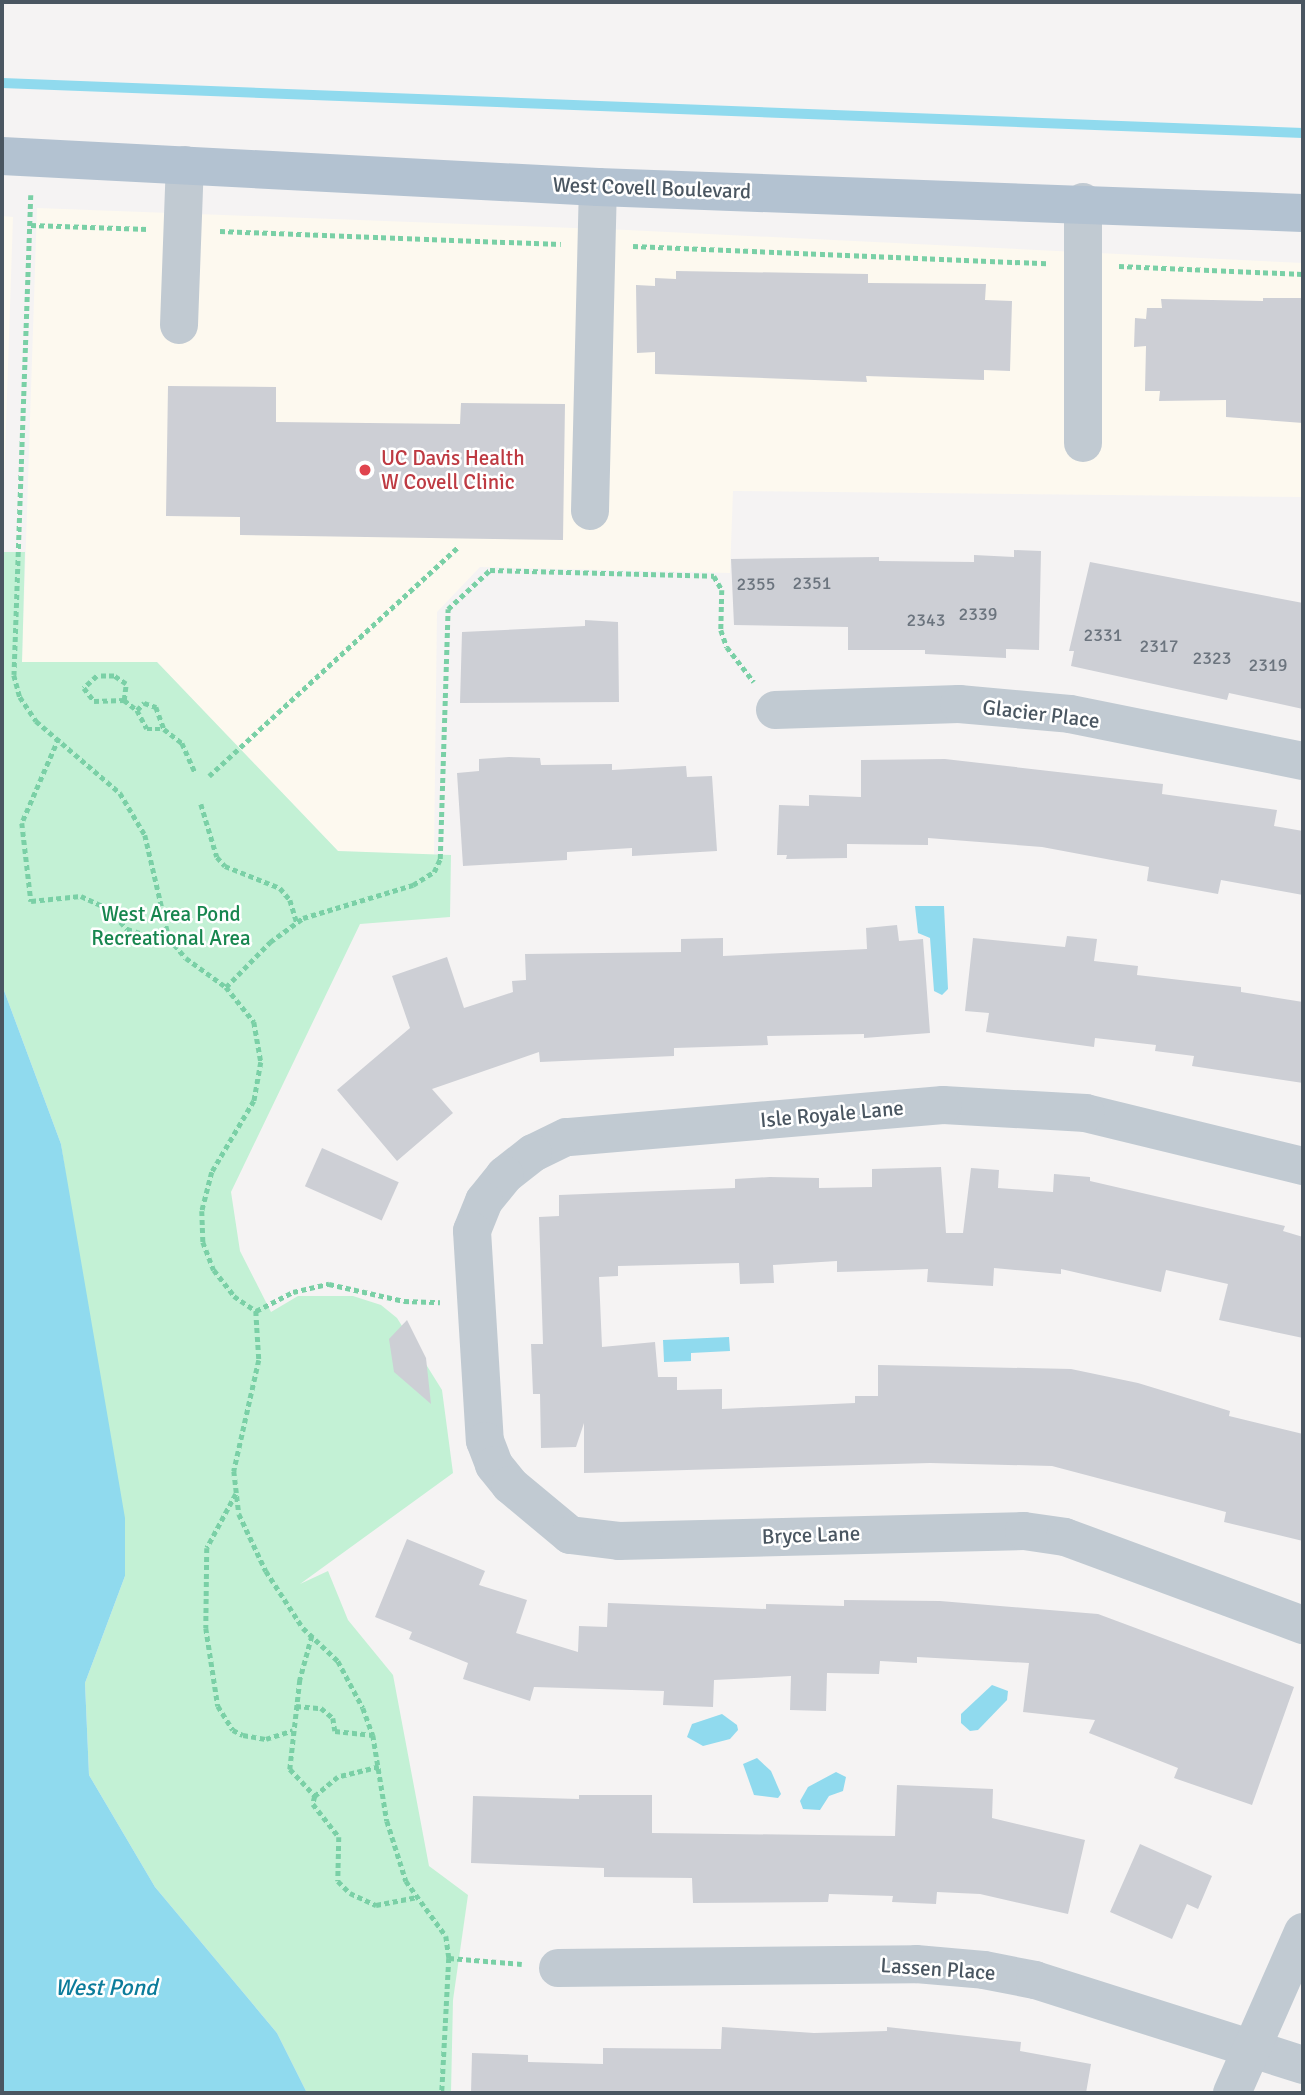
<!DOCTYPE html>
<html>
<head>
<meta charset="utf-8">
<style>
	body { margin:0 }
	#map { position:relative; width:1305px; height:2095px; overflow:hidden; background:#f5f3f3; font-family:Signika,sans-serif }
	div>[style] { position:absolute }
	.commercial>* { inset:0; background:#fdf9ef }
	.green>* { inset:0; background:#c3f1d5 }
	.water>* { inset:0; background:#90daee }
	.stream>* { height:10px; margin:-5px; padding:0 5px; transform-origin:5px; border-radius:5px; background:#90daee }
	.building>* { inset:0; background:#cdcfd5; transform-origin:0 0 }
	.path>* { height:4.5px; margin-top:-2.25px; transform-origin:0; background:repeating-linear-gradient(90deg,#7ad0a6 0 5px,transparent 0 8.5px) }
	.minor>* { height:38px; margin:-19px; padding:0 19px; transform-origin:19px; border-radius:19px; background:#c1cad2 }
	.major>* { height:38px; margin:-19px; padding:0 19px; transform-origin:19px; border-radius:19px; background:#b3c2d1 }
	.dots>* { width:19px; height:19px; translate:-50% -50%; box-sizing:border-box; border:4px solid #fff; border-radius:50% }
	span { translate:-50% -50%; white-space:nowrap; text-align:center; line-height:1.15; -webkit-text-stroke:5px #fff; paint-order:stroke }
	.number-label { font-size:18px; color:#6b747e }
	.number-label span { -webkit-text-stroke-width:0 }
	.street-label { font-size:21px; color:#4a5661 }
	.health-label { font-size:21px; color:#be3a42 }
	.left { translate:0 -50%; text-align:left }
	.park-label { font-size:21px; color:#17864f }
	.water-label { font-size:23px; color:#0c7c9b; font-style:italic }
	.frame { position:absolute; inset:0; border:4px solid #4a5661; pointer-events:none }
</style>
</head>
<body>
<div id="map">
	<div class="commercial">
		<div style="clip-path:polygon(37px 208px,627px 230px,1303px 263px,1303px 497px,733px 491px,730px 573px,480px 567px,437px 612px,434px 855px,338px 851px,157px 662px,22px 662px)"></div>
		<div style="clip-path:polygon(2px 216px,13px 217px,2px 544px)"></div>
	</div>
	<div class="green">
		<div style="clip-path:polygon(2px 552px,25px 552px,22px 662px,157px 662px,338px 851px,451px 855px,450px 917px,360px 924px,231px 1192px,240px 1251px,271px 1312px,298px 1296px,353px 1296px,381px 1305px,397px 1318px,442px 1390px,453px 1473px,300px 1584px,328px 1571px,348px 1620px,393px 1675px,429px 1866px,468px 1895px,453px 2000px,451px 2093px,307px 2093px,277px 2033px,155px 1887px,89px 1775px,85px 1683px,125px 1576px,61px 1144px,2px 985px)"></div>
	</div>
	<div class="water">
		<div style="clip-path:polygon(915px 906px,944px 906px,948px 989px,942px 995px,934px 991px,930px 938px,918px 933px)"></div>
		<div style="clip-path:polygon(2px 985px,61px 1144px,125px 1518px,125px 1576px,85px 1683px,89px 1775px,155px 1887px,277px 2033px,307px 2093px,2px 2093px)"></div>
		<div style="clip-path:polygon(729px 1337px,730px 1351px,691px 1353px,691px 1361px,664px 1362px,663px 1340px)"></div>
		<div style="clip-path:polygon(992px 1685px,1008px 1691px,1007px 1700px,978px 1730px,970px 1731px,961px 1723px,961px 1714px)"></div>
		<div style="clip-path:polygon(722px 1714px,737px 1725px,738px 1730px,730px 1739px,703px 1746px,687px 1737px,692px 1724px)"></div>
		<div style="clip-path:polygon(757px 1758px,771px 1771px,781px 1794px,778px 1798px,754px 1795px,743px 1764px)"></div>
		<div style="clip-path:polygon(836px 1772px,846px 1777px,843px 1791px,829px 1796px,820px 1810px,803px 1809px,800px 1801px,808px 1787px)"></div>
	</div>
	<div class="stream">
		<div style="left:2px;top:83px;width:1302px;rotate:2.2deg"></div>
	</div>
	<div class="building">
		<div style="clip-path:polygon(676px 271px,868px 274px,868px 283px,986px 284px,985px 300px,1012px 301px,1010px 371px,984px 370px,984px 380px,866px 376px,867px 382px,655px 374px,655px 352px,637px 353px,636px 285px,655px 286px,655px 278px,676px 279px)"></div>
		<div style="clip-path:polygon(1263px 298px,1303px 298px,1303px 423px,1226px 417px,1226px 400px,1159px 401px,1160px 391px,1145px 391px,1146px 346px,1134px 347px,1135px 318px,1146px 319px,1147px 308px,1162px 308px,1161px 299px,1263px 301px)"></div>
		<div style="clip-path:polygon(168px 386px,276px 387px,276px 422px,460px 424px,461px 403px,565px 404px,563px 540px,240px 535px,240px 517px,166px 516px)"></div>
		<div style="clip-path:polygon(1014px 550px,1041px 551px,1039px 650px,1006px 649px,1006px 658px,925px 654px,925px 650px,848px 650px,848px 627px,734px 625px,731px 559px,879px 557px,879px 561px,974px 562px,974px 555px,1014px 557px)"></div>
		<div style="clip-path:polygon(1090px 562px,1303px 603px,1303px 709px,1229px 693px,1227px 700px,1071px 666px,1074px 651px,1069px 651px)"></div>
		<div style="clip-path:polygon(585px 620px,618px 622px,619px 702px,460px 703px,462px 632px,585px 626px)"></div>
		<div style="clip-path:polygon(509px 757px,540px 758px,541px 765px,612px 764px,612px 770px,686px 766px,687px 777px,712px 776px,717px 851px,632px 856px,632px 848px,567px 852px,567px 860px,463px 866px,457px 773px,479px 771px,479px 759px)"></div>
		<div style="clip-path:polygon(945px 759px,1163px 784px,1162px 794px,1277px 810px,1274px 826px,1303px 831px,1303px 895px,1221px 880px,1218px 894px,1147px 881px,1149px 867px,1042px 847px,928px 838px,928px 845px,847px 844px,847px 858px,786px 859px,787px 855px,777px 855px,779px 805px,809px 806px,809px 795px,861px 797px,861px 760px)"></div>
		<div style="clip-path:polygon(897px 925px,899px 941px,923px 939px,930px 1033px,864px 1038px,864px 1034px,767px 1036px,768px 1045px,674px 1048px,674px 1056px,540px 1062px,539px 1052px,432px 1089px,453px 1113px,397px 1161px,337px 1090px,410px 1028px,392px 976px,447px 957px,464px 1008px,513px 992px,512px 981px,526px 980px,525px 954px,681px 952px,681px 939px,723px 938px,723px 956px,867px 949px,866px 928px)"></div>
		<div style="clip-path:polygon(1067px 936px,1097px 939px,1094px 961px,1138px 966px,1137px 975px,1241px 987px,1241px 992px,1303px 1002px,1303px 1083px,1192px 1066px,1194px 1056px,1155px 1051px,1156px 1045px,1095px 1038px,1094px 1047px,986px 1032px,989px 1013px,965px 1011px,973px 938px,1065px 947px)"></div>
		<div style="left:322px;top:1148px;width:84px;height:42px;rotate:24deg"></div>
		<div style="clip-path:polygon(941px 1167px,946px 1233px,963px 1233px,971px 1168px,999px 1170px,998px 1188px,1053px 1192px,1054px 1174px,1090px 1177px,1090px 1181px,1285px 1226px,1283px 1231px,1303px 1237px,1303px 1338px,1219px 1320px,1228px 1284px,1166px 1270px,1161px 1292px,1061px 1269px,1061px 1274px,994px 1268px,993px 1286px,927px 1282px,928px 1269px,837px 1272px,837px 1261px,773px 1265px,774px 1283px,740px 1284px,739px 1263px,618px 1266px,618px 1276px,599px 1277px,602px 1347px,655px 1342px,658px 1377px,677px 1377px,677px 1390px,722px 1389px,722px 1409px,855px 1403px,855px 1396px,878px 1396px,878px 1365px,1071px 1369px,1138px 1383px,1230px 1411px,1229px 1416px,1303px 1434px,1303px 1541px,1224px 1522px,1226px 1512px,1052px 1466px,930px 1463px,584px 1473px,584px 1423px,576px 1447px,541px 1448px,540px 1394px,533px 1394px,531px 1344px,543px 1344px,539px 1217px,559px 1216px,559px 1195px,735px 1188px,735px 1179px,770px 1177px,819px 1178px,819px 1188px,872px 1187px,872px 1169px)"></div>
		<div style="clip-path:polygon(407px 1320px,426px 1358px,431px 1404px,394px 1372px,389px 1339px)"></div>
		<div style="clip-path:polygon(407px 1539px,485px 1571px,479px 1585px,527px 1600px,516px 1633px,578px 1652px,579px 1626px,607px 1627px,608px 1603px,766px 1609px,766px 1604px,844px 1606px,844px 1600px,940px 1601px,1098px 1614px,1294px 1687px,1252px 1805px,1174px 1778px,1178px 1768px,1089px 1733px,1095px 1720px,1023px 1712px,1029px 1663px,917px 1657px,917px 1663px,880px 1661px,879px 1674px,827px 1673px,826px 1711px,790px 1710px,791px 1676px,714px 1680px,713px 1707px,663px 1705px,664px 1691px,534px 1687px,530px 1701px,463px 1679px,468px 1663px,409px 1639px,412px 1632px,375px 1617px)"></div>
		<div style="clip-path:polygon(897px 1785px,993px 1789px,992px 1818px,1085px 1840px,1068px 1914px,980px 1894px,937px 1892px,936px 1904px,892px 1902px,893px 1896px,829px 1894px,828px 1902px,693px 1903px,692px 1878px,604px 1877px,604px 1868px,471px 1863px,473px 1796px,579px 1799px,579px 1795px,652px 1795px,652px 1833px,895px 1836px)"></div>
		<div style="clip-path:polygon(1140px 1844px,1212px 1876px,1198px 1909px,1187px 1904px,1172px 1939px,1110px 1912px)"></div>
		<div style="clip-path:polygon(722px 2027px,814px 2033px,887px 2031px,887px 2027px,1021px 2042px,1020px 2051px,1091px 2064px,1086px 2093px,471px 2093px,472px 2053px,528px 2055px,528px 2062px,603px 2064px,603px 2048px,721px 2049px)"></div>
	</div>
	<div class="path">
		<div style="left:31px;top:195px;width:480px;rotate:92deg"></div>
		<div style="left:14px;top:675px;width:23px;rotate:75deg"></div>
		<div style="left:20px;top:697px;width:29px;rotate:56deg"></div>
		<div style="left:36px;top:721px;width:111px;rotate:40.6deg"></div>
		<div style="left:120px;top:793px;width:49px;rotate:59.2deg"></div>
		<div style="left:145px;top:835px;width:106px;rotate:76.9deg"></div>
		<div style="left:169px;top:938px;width:26px;rotate:50deg"></div>
		<div style="left:186px;top:958px;width:49px;rotate:35.9deg"></div>
		<div style="left:226px;top:987px;width:45px;rotate:51.3deg"></div>
		<div style="left:254px;top:1022px;width:41px;rotate:80.1deg"></div>
		<div style="left:261px;top:1062px;width:40px;rotate:100deg"></div>
		<div style="left:254px;top:1101px;width:82px;rotate:120.6deg"></div>
		<div style="left:212px;top:1172px;width:40px;rotate:104.4deg"></div>
		<div style="left:202px;top:1211px;width:31px;rotate:88deg"></div>
		<div style="left:203px;top:1242px;width:30px;rotate:69deg"></div>
		<div style="left:214px;top:1270px;width:33px;rotate:52deg"></div>
		<div style="left:234px;top:1296px;width:27px;rotate:34deg"></div>
		<div style="left:256px;top:1311px;width:49px;rotate:86.5deg"></div>
		<div style="left:259px;top:1360px;width:114px;rotate:102.7deg"></div>
		<div style="left:234px;top:1471px;width:43px;rotate:83.4deg"></div>
		<div style="left:239px;top:1514px;width:63px;rotate:64.7deg"></div>
		<div style="left:266px;top:1571px;width:68px;rotate:57deg"></div>
		<div style="left:303px;top:1628px;width:48px;rotate:43.3deg"></div>
		<div style="left:338px;top:1661px;width:53px;rotate:62deg"></div>
		<div style="left:363px;top:1708px;width:29px;rotate:70deg"></div>
		<div style="left:373px;top:1735px;width:87px;rotate:80.8deg"></div>
		<div style="left:387px;top:1821px;width:63px;rotate:72.4deg"></div>
		<div style="left:406px;top:1881px;width:68px;rotate:54deg"></div>
		<div style="left:446px;top:1936px;width:22px;rotate:82deg"></div>
		<div style="left:449px;top:1958px;width:135px;rotate:93deg"></div>
		<div style="left:31px;top:225px;width:117px;rotate:2deg"></div>
		<div style="left:220px;top:231px;width:341px;rotate:2.2deg"></div>
		<div style="left:633px;top:246px;width:414px;rotate:2.4deg"></div>
		<div style="left:1119px;top:266px;width:184px;rotate:2.5deg"></div>
		<div style="left:124px;top:700px;width:16px;rotate:-83deg"></div>
		<div style="left:126px;top:684px;width:14px;rotate:-146deg"></div>
		<div style="left:114px;top:676px;width:17px;rotate:180deg"></div>
		<div style="left:97px;top:676px;width:18px;rotate:137deg"></div>
		<div style="left:84px;top:688px;width:16px;rotate:52deg"></div>
		<div style="left:94px;top:701px;width:30px;rotate:-2deg"></div>
		<div style="left:124px;top:700px;width:16px;rotate:38deg"></div>
		<div style="left:137px;top:710px;width:21px;rotate:62deg"></div>
		<div style="left:147px;top:729px;width:17px"></div>
		<div style="left:137px;top:710px;width:10px;rotate:-45deg"></div>
		<div style="left:144px;top:703px;width:13px;rotate:18deg"></div>
		<div style="left:156px;top:707px;width:23px;rotate:70deg"></div>
		<div style="left:164px;top:729px;width:23px;rotate:38deg"></div>
		<div style="left:182px;top:743px;width:32px;rotate:66deg"></div>
		<div style="left:59px;top:738px;width:93px;rotate:113.5deg"></div>
		<div style="left:22px;top:823px;width:79px;rotate:83.4deg"></div>
		<div style="left:31px;top:901px;width:50px;rotate:-5.7deg"></div>
		<div style="left:81px;top:896px;width:31px;rotate:25deg"></div>
		<div style="left:109px;top:909px;width:27px;rotate:48deg"></div>
		<div style="left:127px;top:929px;width:47px;rotate:17.3deg"></div>
		<div style="left:209px;top:776px;width:337px;rotate:-42.6deg"></div>
		<div style="left:201px;top:804px;width:55px;rotate:73.2deg"></div>
		<div style="left:217px;top:857px;width:12px;rotate:48deg"></div>
		<div style="left:225px;top:866px;width:59px;rotate:21.8deg"></div>
		<div style="left:280px;top:888px;width:16px;rotate:50deg"></div>
		<div style="left:290px;top:900px;width:24px;rotate:73deg"></div>
		<div style="left:226px;top:987px;width:63px;rotate:-45.6deg"></div>
		<div style="left:270px;top:942px;width:41px;rotate:-36deg"></div>
		<div style="left:303px;top:918px;width:115px;rotate:-16.7deg"></div>
		<div style="left:413px;top:885px;width:25px;rotate:-32deg"></div>
		<div style="left:434px;top:872px;width:14px;rotate:-65deg"></div>
		<div style="left:440px;top:859px;width:250px;rotate:-88.2deg"></div>
		<div style="left:448px;top:609px;width:57px;rotate:-42.9deg"></div>
		<div style="left:490px;top:570px;width:224px;rotate:1.5deg"></div>
		<div style="left:714px;top:576px;width:16px;rotate:60deg"></div>
		<div style="left:722px;top:590px;width:40px;rotate:91.4deg"></div>
		<div style="left:721px;top:630px;width:18px;rotate:71deg"></div>
		<div style="left:727px;top:647px;width:44px;rotate:52.4deg"></div>
		<div style="left:256px;top:1311px;width:42px;rotate:-27.2deg"></div>
		<div style="left:293px;top:1292px;width:37px;rotate:-13deg"></div>
		<div style="left:329px;top:1284px;width:77px;rotate:12.8deg"></div>
		<div style="left:404px;top:1301px;width:36px;rotate:2deg"></div>
		<div style="left:236px;top:1494px;width:61px;rotate:118.2deg"></div>
		<div style="left:207px;top:1548px;width:80px;rotate:90.7deg"></div>
		<div style="left:206px;top:1628px;width:79px;rotate:81.3deg"></div>
		<div style="left:218px;top:1706px;width:28px;rotate:58deg"></div>
		<div style="left:233px;top:1730px;width:11px;rotate:27deg"></div>
		<div style="left:243px;top:1735px;width:23px;rotate:10deg"></div>
		<div style="left:266px;top:1739px;width:28px;rotate:-18deg"></div>
		<div style="left:312px;top:1636px;width:46px;rotate:105.3deg"></div>
		<div style="left:300px;top:1680px;width:90px;rotate:96.4deg"></div>
		<div style="left:290px;top:1769px;width:37px;rotate:47deg"></div>
		<div style="left:296px;top:1706px;width:25px;rotate:5deg"></div>
		<div style="left:321px;top:1708px;width:16px;rotate:40deg"></div>
		<div style="left:333px;top:1718px;width:13px;rotate:81deg"></div>
		<div style="left:335px;top:1731px;width:38px;rotate:6deg"></div>
		<div style="left:379px;top:1767px;width:42px;rotate:166.3deg"></div>
		<div style="left:338px;top:1777px;width:30px;rotate:140deg"></div>
		<div style="left:315px;top:1796px;width:8px;rotate:104deg"></div>
		<div style="left:313px;top:1804px;width:42px;rotate:51.8deg"></div>
		<div style="left:339px;top:1837px;width:44px;rotate:91.3deg"></div>
		<div style="left:338px;top:1881px;width:17px;rotate:45deg"></div>
		<div style="left:350px;top:1893px;width:29px;rotate:25deg"></div>
		<div style="left:376px;top:1905px;width:42px;rotate:-11deg"></div>
		<div style="left:449px;top:1958px;width:73px;rotate:4.7deg"></div>
	</div>
	<div class="minor">
		<div style="left:1083px;top:202px;width:241px;rotate:90deg"></div>
		<div style="left:179px;top:325px;width:160px;rotate:-87.9deg"></div>
		<div style="left:590px;top:511px;width:324px;rotate:-88.6deg"></div>
		<div style="left:775px;top:710px;width:184px;rotate:-1.9deg"></div>
		<div style="left:959px;top:704px;width:111px;rotate:5.1deg"></div>
		<div style="left:1070px;top:714px;width:238px;rotate:11.4deg"></div>
		<div style="left:1303px;top:1166px;width:223px;rotate:-166.3deg"></div>
		<div style="left:1086px;top:1113px;width:143px;rotate:-176.8deg"></div>
		<div style="left:943px;top:1105px;width:378px;rotate:175.1deg"></div>
		<div style="left:566px;top:1137px;width:37px;rotate:154deg"></div>
		<div style="left:533px;top:1153px;width:36px;rotate:142deg"></div>
		<div style="left:505px;top:1175px;width:33px;rotate:129deg"></div>
		<div style="left:484px;top:1201px;width:32px;rotate:112deg"></div>
		<div style="left:472px;top:1231px;width:210px;rotate:86.5deg"></div>
		<div style="left:485px;top:1441px;width:26px;rotate:69deg"></div>
		<div style="left:494px;top:1465px;width:26px;rotate:51deg"></div>
		<div style="left:510px;top:1485px;width:78px;rotate:39.8deg"></div>
		<div style="left:570px;top:1535px;width:49px;rotate:7deg"></div>
		<div style="left:619px;top:1541px;width:405px;rotate:-1.4deg"></div>
		<div style="left:1024px;top:1531px;width:41px;rotate:8.3deg"></div>
		<div style="left:1065px;top:1537px;width:254px;rotate:20.3deg"></div>
		<div style="left:558px;top:1968px;width:358px;rotate:-0.6deg"></div>
		<div style="left:916px;top:1964px;width:68px;rotate:5deg"></div>
		<div style="left:984px;top:1970px;width:52px;rotate:11.1deg"></div>
		<div style="left:1035px;top:1980px;width:281px;rotate:17.6deg"></div>
		<div style="left:1232px;top:2093px;width:176px;rotate:-66.2deg"></div>
	</div>
	<div class="major">
		<div style="left:2px;top:156px;width:597px;rotate:2.98deg"></div>
		<div style="left:598px;top:187px;width:705px;rotate:2.11deg"></div>
	</div>
	<div class="dots">
		<div style="left:365px;top:470px;background:#e0444e"></div>
	</div>
	<div class="number-label">
		<span style="left:812px;top:583px">2351</span>
		<span style="left:756px;top:584px">2355</span>
		<span style="left:978px;top:614px">2339</span>
		<span style="left:926px;top:620px">2343</span>
		<span style="left:1103px;top:635px">2331</span>
		<span style="left:1159px;top:646px">2317</span>
		<span style="left:1212px;top:658px">2323</span>
		<span style="left:1268px;top:665px">2319</span>
	</div>
	<div class="street-label">
		<span style="left:652px;top:188px;rotate:2deg">West Covell Boulevard</span>
		<span style="left:1041px;top:714px;rotate:7deg">Glacier Place</span>
		<span style="left:832px;top:1114px;rotate:-5deg">Isle Royale Lane</span>
		<span style="left:811px;top:1535px;rotate:-2deg">Bryce Lane</span>
		<span style="left:938px;top:1969px;rotate:4deg">Lassen Place</span>
	</div>
	<div class="health-label">
		<span class="left" style="left:381px;top:470px">UC Davis Health<br>W Covell Clinic</span>
	</div>
	<div class="park-label">
		<span style="left:171px;top:926px">West Area Pond<br>Recreational Area</span>
	</div>
	<div class="water-label">
		<span style="left:106px;top:1988px">West Pond</span>
	</div>
	<div class="frame"></div>
</div>
</body>
</html>
